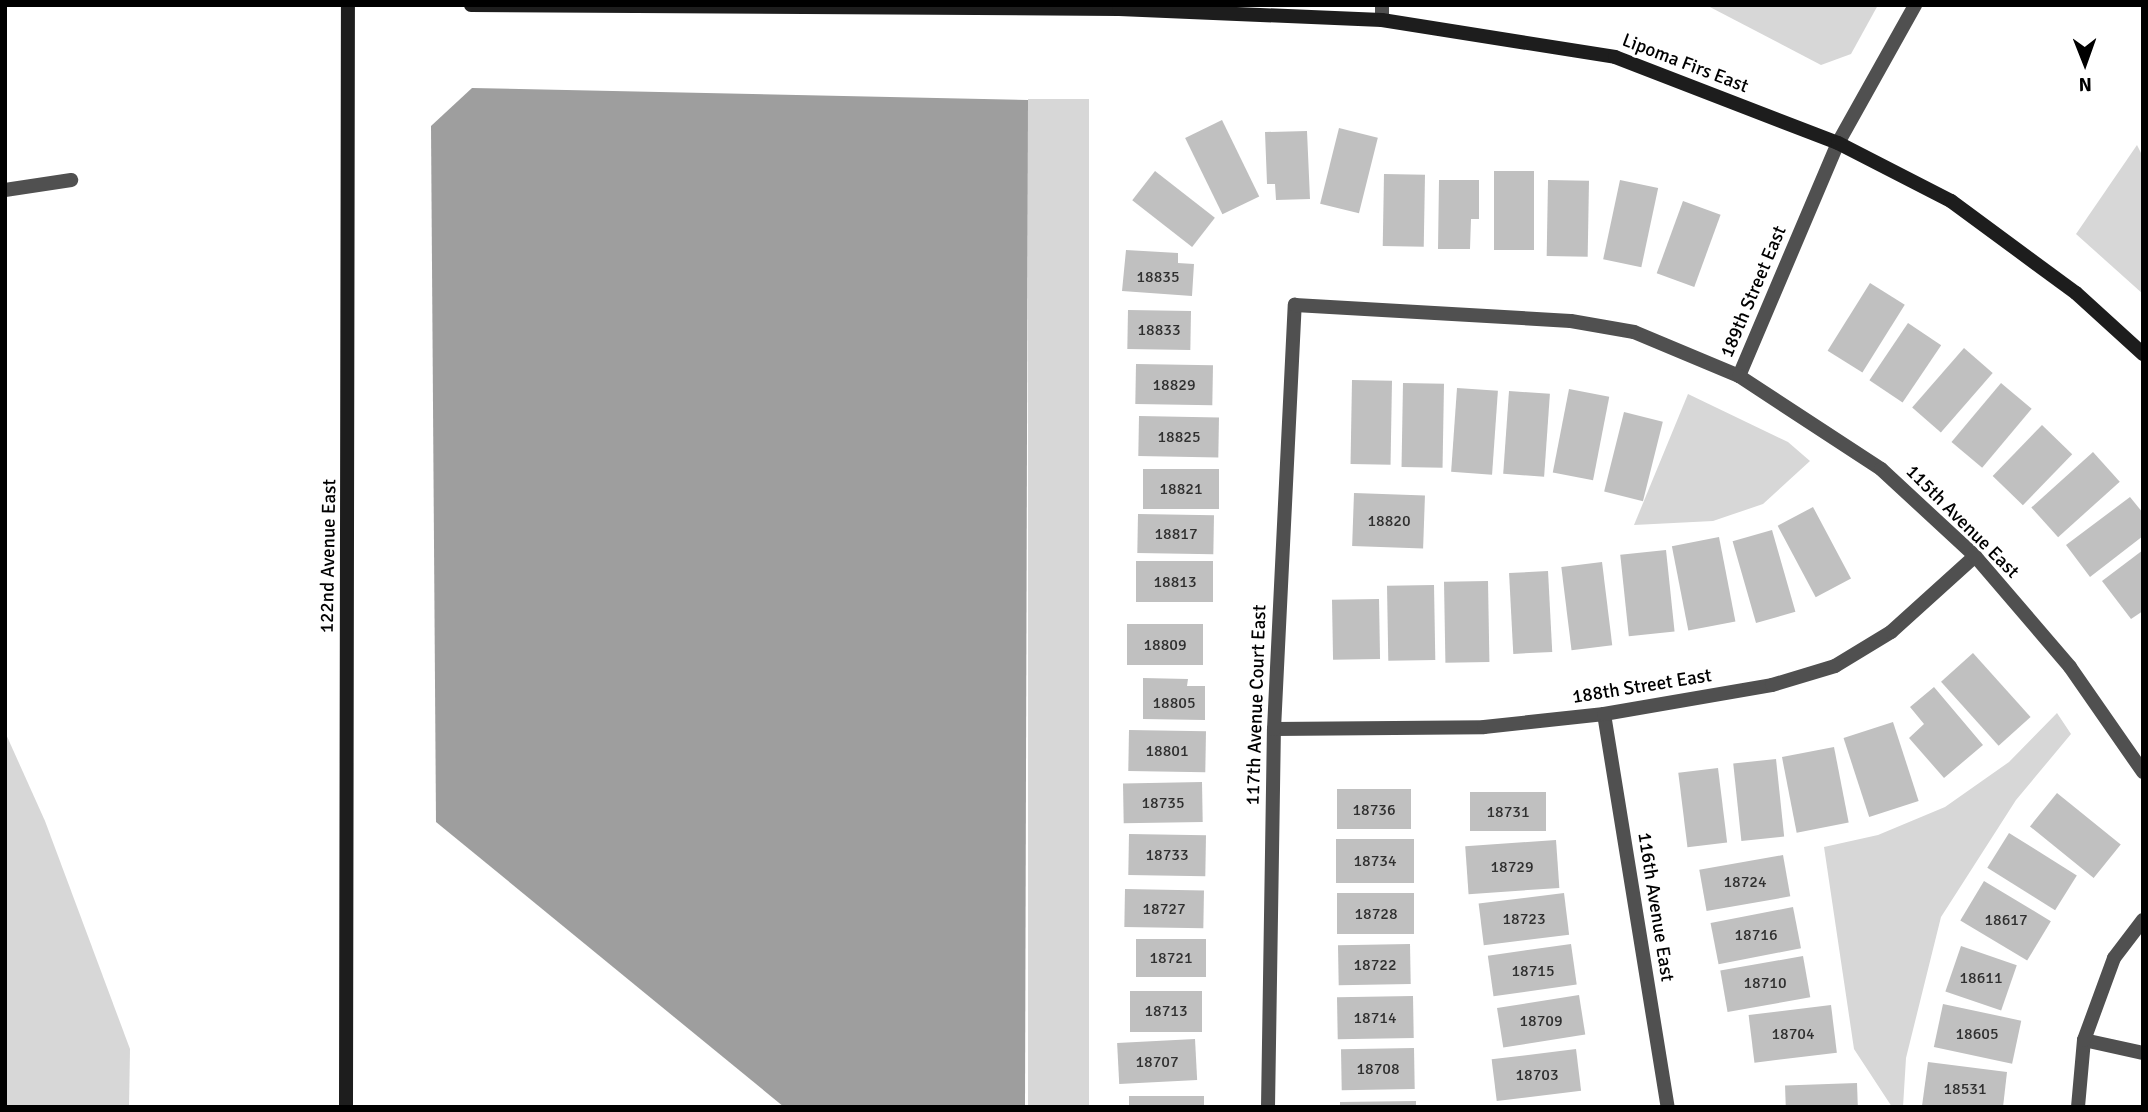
<!DOCTYPE html>
<html>
<head>
<meta charset="utf-8">
<style>
	body { margin:0 }
	#map { position:relative; width:2148px; height:1112px; overflow:hidden; background:#fff; font-family:Signika,sans-serif }
	div>[style] { position:absolute }
	.green>* { inset:0; background:#d7d7d7; transform-origin:0 0 }
	.water>* { inset:0; background:#9e9e9e }
	.building>* { inset:0; background:#c0c0c0; transform-origin:0 0 }
	.lane>* { height:14px; margin:-7px; padding:0 7px; transform-origin:7px; border-radius:7px; background:#505050 }
	.street>* { height:14px; margin:-7px; padding:0 7px; transform-origin:7px; border-radius:7px; background:#505050 }
	.secondary>* { height:14px; margin:-7px; padding:0 7px; transform-origin:7px; border-radius:7px; background:#1d1d1d }
	span { translate:-50% -50%; white-space:nowrap; text-align:center; line-height:1.15; -webkit-text-stroke:6px #fff; paint-order:stroke }
	.number-label { font-size:16px; color:#303030 }
	.number-label span { -webkit-text-stroke-width:0 }
	.street-label { font-size:19px; color:#000 }
	.frame { position:absolute; inset:0; border:7px solid #000; pointer-events:none }
	.north { position:absolute; left:2050px; top:28px; width:70px; height:70px; -webkit-text-stroke:5px #fff; paint-order:stroke; rotate:179deg; font-size:19px; font-weight:700; line-height:28px; text-align:center; color:#000 }
	.north::after { content:''; display:block; margin:auto; width:24px; height:32px; background:#000; clip-path:polygon(50% 0,100% 100%,50% 72%,0 100%) }
</style>
</head>
<body>
<div id="map">
	<div class="green">
		<div style="clip-path:polygon(1706px 5px,1878px 5px,1851px 54px,1821px 65px)"></div>
		<div style="left:1089px;top:99px;width:1008px;height:61px;rotate:90deg"></div>
		<div style="clip-path:polygon(2137px 145px,2143px 157px,2143px 294px,2076px 234px)"></div>
		<div style="clip-path:polygon(1688px 394px,1788px 442px,1810px 461px,1763px 504px,1713px 521px,1634px 525px)"></div>
		<div style="clip-path:polygon(2057px 713px,2071px 734px,2016px 800px,1941px 917px,1906px 1058px,1903px 1107px,1892px 1107px,1854px 1049px,1824px 847px,1878px 835px,1945px 807px,2009px 762px)"></div>
		<div style="clip-path:polygon(5px 732px,45px 821px,130px 1049px,129px 1107px,5px 1107px)"></div>
	</div>
	<div class="water">
		<div style="clip-path:polygon(472px 88px,1028px 100px,1025px 1107px,784px 1107px,436px 822px,431px 126px)"></div>
	</div>
	<div class="building">
		<div style="left:1222px;top:120px;width:85px;height:41px;rotate:64deg"></div>
		<div style="left:1339px;top:128px;width:40px;height:78px;rotate:14deg"></div>
		<div style="clip-path:polygon(1307px 131px,1310px 199px,1276px 200px,1275px 184px,1267px 184px,1265px 132px)"></div>
		<div style="left:1155px;top:171px;width:76px;height:37px;rotate:38deg"></div>
		<div style="left:1494px;top:171px;width:40px;height:79px"></div>
		<div style="left:1384px;top:174px;width:41px;height:72px;rotate:1deg"></div>
		<div style="clip-path:polygon(1439px 180px,1479px 180px,1479px 219px,1471px 219px,1470px 249px,1438px 249px)"></div>
		<div style="left:1548px;top:180px;width:41px;height:76px;rotate:1deg"></div>
		<div style="left:1620px;top:180px;width:39px;height:81px;rotate:12deg"></div>
		<div style="left:1683px;top:201px;width:40px;height:77px;rotate:20deg"></div>
		<div style="clip-path:polygon(1126px 250px,1178px 253px,1178px 263px,1194px 264px,1192px 296px,1122px 291px)"></div>
		<div style="left:1870px;top:283px;width:41px;height:80px;rotate:32deg"></div>
		<div style="left:1128px;top:310px;width:63px;height:39px;rotate:1deg"></div>
		<div style="left:1908px;top:323px;width:40px;height:69px;rotate:34deg"></div>
		<div style="left:1964px;top:348px;width:38px;height:79px;rotate:41deg"></div>
		<div style="left:1136px;top:364px;width:77px;height:40px;rotate:1deg"></div>
		<div style="left:1352px;top:380px;width:40px;height:84px;rotate:1deg"></div>
		<div style="left:1403px;top:383px;width:41px;height:84px;rotate:1deg"></div>
		<div style="left:2001px;top:383px;width:40px;height:77px;rotate:40deg"></div>
		<div style="left:1457px;top:388px;width:41px;height:84px;rotate:4deg"></div>
		<div style="left:1569px;top:389px;width:41px;height:85px;rotate:11deg"></div>
		<div style="left:1509px;top:391px;width:41px;height:83px;rotate:4deg"></div>
		<div style="left:1624px;top:412px;width:40px;height:82px;rotate:14deg"></div>
		<div style="left:1139px;top:416px;width:80px;height:40px;rotate:1deg"></div>
		<div style="left:2042px;top:425px;width:42px;height:71px;rotate:44deg"></div>
		<div style="left:2093px;top:452px;width:40px;height:83px;rotate:48deg"></div>
		<div style="left:1143px;top:469px;width:76px;height:40px"></div>
		<div style="left:1354px;top:493px;width:71px;height:53px;rotate:2deg"></div>
		<div style="clip-path:polygon(2130px 497px,2143px 513px,2143px 536px,2090px 577px,2066px 545px)"></div>
		<div style="left:1813px;top:507px;width:81px;height:40px;rotate:62deg"></div>
		<div style="left:1138px;top:514px;width:76px;height:39px;rotate:1deg"></div>
		<div style="left:1772px;top:530px;width:85px;height:41px;rotate:74deg"></div>
		<div style="left:1719px;top:537px;width:86px;height:48px;rotate:79deg"></div>
		<div style="left:1666px;top:550px;width:82px;height:46px;rotate:84deg"></div>
		<div style="clip-path:polygon(2143px 550px,2143px 611px,2131px 619px,2102px 581px)"></div>
		<div style="left:1136px;top:561px;width:77px;height:41px"></div>
		<div style="left:1602px;top:562px;width:84px;height:41px;rotate:83deg"></div>
		<div style="left:1548px;top:571px;width:81px;height:39px;rotate:87deg"></div>
		<div style="left:1488px;top:581px;width:81px;height:44px;rotate:89deg"></div>
		<div style="left:1434px;top:585px;width:75px;height:47px;rotate:89deg"></div>
		<div style="left:1379px;top:599px;width:60px;height:47px;rotate:89deg"></div>
		<div style="left:1127px;top:624px;width:76px;height:41px"></div>
		<div style="left:1973px;top:653px;width:86px;height:43px;rotate:48deg"></div>
		<div style="clip-path:polygon(1143px 678px,1188px 679px,1187px 686px,1205px 686px,1205px 720px,1143px 719px)"></div>
		<div style="clip-path:polygon(1934px 687px,1983px 745px,1944px 778px,1909px 738px,1924px 724px,1910px 707px)"></div>
		<div style="left:1893px;top:722px;width:83px;height:52px;rotate:72deg"></div>
		<div style="left:1129px;top:730px;width:77px;height:41px;rotate:1deg"></div>
		<div style="left:1834px;top:747px;width:77px;height:53px;rotate:79deg"></div>
		<div style="left:1776px;top:759px;width:78px;height:43px;rotate:84deg"></div>
		<div style="left:1718px;top:768px;width:75px;height:40px;rotate:83deg"></div>
		<div style="left:1202px;top:782px;width:40px;height:79px;rotate:89deg"></div>
		<div style="left:1411px;top:789px;width:40px;height:74px;rotate:90deg"></div>
		<div style="left:1546px;top:792px;width:39px;height:76px;rotate:90deg"></div>
		<div style="left:2057px;top:793px;width:82px;height:43px;rotate:39deg"></div>
		<div style="left:2009px;top:833px;width:80px;height:41px;rotate:32deg"></div>
		<div style="left:1129px;top:834px;width:77px;height:41px;rotate:1deg"></div>
		<div style="left:1414px;top:839px;width:44px;height:78px;rotate:90deg"></div>
		<div style="left:1556px;top:840px;width:48px;height:91px;rotate:86deg"></div>
		<div style="left:1783px;top:855px;width:42px;height:85px;rotate:80deg"></div>
		<div style="left:1984px;top:881px;width:78px;height:46px;rotate:31deg"></div>
		<div style="left:1125px;top:889px;width:79px;height:38px;rotate:1deg"></div>
		<div style="left:1414px;top:893px;width:41px;height:77px;rotate:90deg"></div>
		<div style="left:1564px;top:893px;width:42px;height:86px;rotate:83deg"></div>
		<div style="left:1793px;top:907px;width:42px;height:84px;rotate:79deg"></div>
		<div style="left:1136px;top:939px;width:70px;height:38px"></div>
		<div style="left:1410px;top:944px;width:40px;height:72px;rotate:89deg"></div>
		<div style="left:1571px;top:944px;width:41px;height:84px;rotate:82deg"></div>
		<div style="left:1961px;top:946px;width:59px;height:48px;rotate:19deg"></div>
		<div style="left:1803px;top:956px;width:42px;height:84px;rotate:80deg"></div>
		<div style="left:1130px;top:991px;width:72px;height:41px"></div>
		<div style="left:1579px;top:995px;width:40px;height:83px;rotate:81deg"></div>
		<div style="left:1413px;top:996px;width:42px;height:76px;rotate:89deg"></div>
		<div style="left:1943px;top:1004px;width:80px;height:44px;rotate:12deg"></div>
		<div style="left:1831px;top:1005px;width:48px;height:83px;rotate:83deg"></div>
		<div style="left:1195px;top:1039px;width:41px;height:78px;rotate:87deg"></div>
		<div style="left:1414px;top:1048px;width:41px;height:73px;rotate:89deg"></div>
		<div style="left:1576px;top:1049px;width:42px;height:85px;rotate:83deg"></div>
		<div style="clip-path:polygon(1928px 1062px,2007px 1072px,2003px 1107px,1922px 1106px)"></div>
		<div style="left:1857px;top:1083px;width:24px;height:72px;rotate:88deg"></div>
		<div style="left:1129px;top:1096px;width:75px;height:11px"></div>
		<div style="clip-path:polygon(1416px 1101px,1416px 1107px,1340px 1107px,1340px 1102px)"></div>
	</div>
	<div class="lane">
		<div style="left:5px;top:190px;width:67px;rotate:-8.6deg"></div>
	</div>
	<div class="street">
		<div style="left:1382px;top:20px;width:15px;rotate:-90deg"></div>
		<div style="left:1739px;top:376px;width:253px;rotate:-67deg"></div>
		<div style="left:1838px;top:143px;width:158px;rotate:-60.8deg"></div>
		<div style="left:1604px;top:714px;width:398px;rotate:80.8deg"></div>
		<div style="left:1274px;top:729px;width:210px;rotate:-0.5deg"></div>
		<div style="left:1484px;top:727px;width:121px;rotate:-6.2deg"></div>
		<div style="left:1604px;top:714px;width:170px;rotate:-9.8deg"></div>
		<div style="left:1772px;top:685px;width:66px;rotate:-16.8deg"></div>
		<div style="left:1835px;top:666px;width:66px;rotate:-31.3deg"></div>
		<div style="left:1891px;top:632px;width:113px;rotate:-42.1deg"></div>
		<div style="left:2084px;top:1040px;width:60px;rotate:12.4deg"></div>
		<div style="left:1268px;top:1107px;width:378px;rotate:-89.1deg"></div>
		<div style="left:1274px;top:729px;width:425px;rotate:-87.2deg"></div>
		<div style="left:1295px;top:305px;width:276px;rotate:3.3deg"></div>
		<div style="left:1571px;top:321px;width:64px;rotate:9.9deg"></div>
		<div style="left:1634px;top:332px;width:114px;rotate:22.7deg"></div>
		<div style="left:1739px;top:376px;width:170px;rotate:33.2deg"></div>
		<div style="left:1881px;top:469px;width:128px;rotate:42.8deg"></div>
		<div style="left:1975px;top:556px;width:146px;rotate:49.4deg"></div>
		<div style="left:2070px;top:667px;width:128px;rotate:55.2deg"></div>
		<div style="left:2078px;top:1107px;width:67px;rotate:-84.9deg"></div>
		<div style="left:2084px;top:1040px;width:87px;rotate:-69.9deg"></div>
		<div style="left:2114px;top:958px;width:48px;rotate:-52.7deg"></div>
	</div>
	<div class="secondary">
		<div style="left:471px;top:5px;width:648px;rotate:0.35deg"></div>
		<div style="left:1119px;top:9px;width:263px;rotate:2.4deg"></div>
		<div style="left:1382px;top:20px;width:236px;rotate:9deg"></div>
		<div style="left:1615px;top:57px;width:239px;rotate:21.1deg"></div>
		<div style="left:1838px;top:143px;width:127px;rotate:27.2deg"></div>
		<div style="left:1951px;top:201px;width:155px;rotate:36.4deg"></div>
		<div style="left:2076px;top:293px;width:91px;rotate:42.3deg"></div>
		<div style="left:346px;top:1107px;width:1102px;rotate:-89.9deg"></div>
	</div>
	<div class="number-label">
		<span style="left:1158px;top:277px">18835</span>
		<span style="left:1159px;top:330px">18833</span>
		<span style="left:1174px;top:385px">18829</span>
		<span style="left:1179px;top:437px">18825</span>
		<span style="left:1181px;top:489px">18821</span>
		<span style="left:1389px;top:521px">18820</span>
		<span style="left:1176px;top:534px">18817</span>
		<span style="left:1175px;top:582px">18813</span>
		<span style="left:1165px;top:645px">18809</span>
		<span style="left:1174px;top:703px">18805</span>
		<span style="left:1167px;top:751px">18801</span>
		<span style="left:1163px;top:803px">18735</span>
		<span style="left:1374px;top:810px">18736</span>
		<span style="left:1508px;top:812px">18731</span>
		<span style="left:1167px;top:855px">18733</span>
		<span style="left:1375px;top:861px">18734</span>
		<span style="left:1512px;top:867px">18729</span>
		<span style="left:1745px;top:882px">18724</span>
		<span style="left:1164px;top:909px">18727</span>
		<span style="left:1376px;top:914px">18728</span>
		<span style="left:1524px;top:919px">18723</span>
		<span style="left:2006px;top:920px">18617</span>
		<span style="left:1756px;top:935px">18716</span>
		<span style="left:1171px;top:958px">18721</span>
		<span style="left:1375px;top:965px">18722</span>
		<span style="left:1533px;top:971px">18715</span>
		<span style="left:1981px;top:978px">18611</span>
		<span style="left:1765px;top:983px">18710</span>
		<span style="left:1166px;top:1011px">18713</span>
		<span style="left:1375px;top:1018px">18714</span>
		<span style="left:1541px;top:1021px">18709</span>
		<span style="left:1793px;top:1034px">18704</span>
		<span style="left:1977px;top:1034px">18605</span>
		<span style="left:1157px;top:1062px">18707</span>
		<span style="left:1378px;top:1069px">18708</span>
		<span style="left:1537px;top:1075px">18703</span>
		<span style="left:1965px;top:1089px">18531</span>
	</div>
	<div class="street-label">
		<span style="left:1685px;top:64px;rotate:21deg">Lipoma Firs East</span>
		<span style="left:1754px;top:292px;rotate:-67deg">189th Street East</span>
		<span style="left:1962px;top:522px;rotate:45deg">115th Avenue East</span>
		<span style="left:329px;top:556px;rotate:-89deg">122nd Avenue East</span>
		<span style="left:1642px;top:687px;rotate:-9deg">188th Street East</span>
		<span style="left:1257px;top:705px;rotate:-88deg">117th Avenue Court East</span>
		<span style="left:1655px;top:907px;rotate:81deg">116th Avenue East</span>
	</div>
	<div class="frame"></div>
	<div class="north">N</div>
</div>
</body>
</html>
